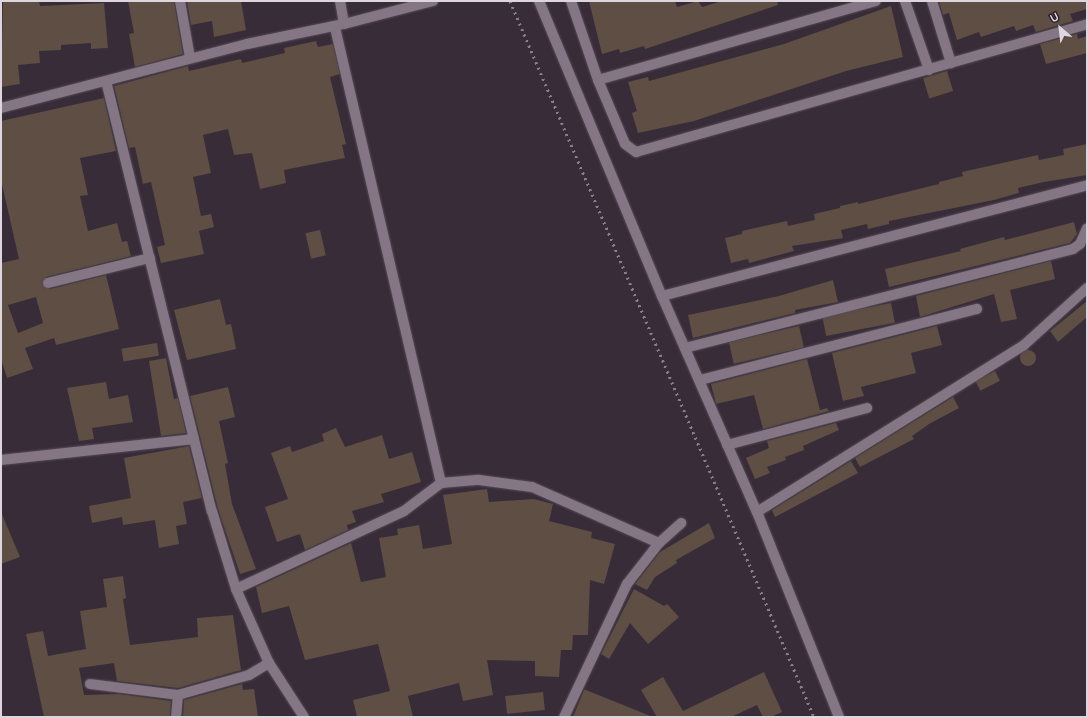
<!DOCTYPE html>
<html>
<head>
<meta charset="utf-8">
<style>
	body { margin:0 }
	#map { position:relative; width:1088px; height:718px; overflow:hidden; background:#382c39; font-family:Cabin,sans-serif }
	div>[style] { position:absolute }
	.building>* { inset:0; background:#5e4e43; transform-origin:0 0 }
	.round { border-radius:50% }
	.roads { filter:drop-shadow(0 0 1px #544a55) drop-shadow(0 0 1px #544a55) }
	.minor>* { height:10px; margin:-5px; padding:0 5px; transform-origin:5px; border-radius:5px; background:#847684 }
	.rail>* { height:3px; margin-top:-1.5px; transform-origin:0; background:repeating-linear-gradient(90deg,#897f8a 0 2px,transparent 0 6px) }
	span { translate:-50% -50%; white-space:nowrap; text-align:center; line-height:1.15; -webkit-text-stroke:3px #2e222f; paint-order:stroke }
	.frame { position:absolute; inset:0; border:2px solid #ded6de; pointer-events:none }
	.north { position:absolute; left:1040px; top:8px; width:40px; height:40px; -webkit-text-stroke:3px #2e222f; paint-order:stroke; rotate:332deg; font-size:11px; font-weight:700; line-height:16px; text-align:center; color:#ded6de }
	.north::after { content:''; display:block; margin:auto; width:14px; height:18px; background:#ded6de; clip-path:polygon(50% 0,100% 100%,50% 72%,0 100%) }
</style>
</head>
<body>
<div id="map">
	<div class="building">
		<div style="clip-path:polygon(3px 1px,39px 1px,40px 6px,104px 3px,108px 48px,91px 49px,91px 43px,61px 45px,61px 50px,39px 51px,40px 63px,18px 65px,20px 84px,1px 87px)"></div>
		<div style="clip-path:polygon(128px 1px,174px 1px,183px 54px,135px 67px,129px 34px,134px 33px)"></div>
		<div style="clip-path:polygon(187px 1px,241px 1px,246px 30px,214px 37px,212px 21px,191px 25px)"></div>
		<div style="clip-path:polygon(589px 1px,675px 1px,677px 7px,698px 1px,702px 7px,722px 1px,777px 1px,778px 5px,645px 49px,644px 46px,620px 53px,619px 49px,602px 54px)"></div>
		<div style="clip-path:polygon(939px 1px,1087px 1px,1087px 9px,1070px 14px,1073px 21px,1036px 32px,1033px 25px,1016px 31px,1014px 26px,981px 37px,979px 32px,957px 40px,949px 13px,943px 15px)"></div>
		<div style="clip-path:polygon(891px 6px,903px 57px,846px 71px,694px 121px,638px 133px,632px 113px,637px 111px,628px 82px,648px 77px,649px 81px,784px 44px)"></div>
		<div style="clip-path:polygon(1077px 34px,1078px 39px,1087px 36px,1087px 53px,1046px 64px,1040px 44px)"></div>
		<div style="clip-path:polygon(316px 41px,318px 47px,333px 44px,340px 74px,330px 77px,346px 144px,342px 145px,345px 158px,284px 170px,286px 183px,260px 189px,252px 153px,234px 155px,228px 129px,203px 135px,211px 173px,193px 177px,201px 216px,211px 214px,214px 227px,199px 231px,204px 254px,161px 263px,157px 247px,165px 245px,151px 182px,143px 184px,135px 147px,129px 148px,114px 86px,188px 66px,189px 71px,241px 59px,242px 63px,285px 53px,284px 48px)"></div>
		<div style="left:947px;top:71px;width:21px;height:25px;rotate:73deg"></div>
		<div style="clip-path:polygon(evenodd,104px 98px,116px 151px,80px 158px,88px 195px,80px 196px,88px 231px,117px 223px,122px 242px,127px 241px,131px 256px,46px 277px,42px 284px,50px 289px,106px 275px,119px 329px,56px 345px,54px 338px,25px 348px,33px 369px,7px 378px,1px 359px,1px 263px,19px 259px,1px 180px,1px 121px,104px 98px,36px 297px,43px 323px,18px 333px,8px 305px,36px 297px)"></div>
		<div style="clip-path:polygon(1087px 144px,1087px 175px,1044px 182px,1018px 188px,1019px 193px,994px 200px,889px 221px,889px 224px,868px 229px,867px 224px,841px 230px,843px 238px,792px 246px,794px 251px,749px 263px,748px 259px,731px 263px,725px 238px,742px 234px,742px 231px,787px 221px,788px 226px,815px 220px,814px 214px,840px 208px,840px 206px,858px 202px,858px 204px,939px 184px,939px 182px,963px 176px,962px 172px,1038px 155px,1039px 160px,1064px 155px,1063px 149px)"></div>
		<div style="clip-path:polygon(1074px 222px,1077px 234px,1070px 243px,889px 287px,885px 269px,961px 251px,960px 249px,1004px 237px,1005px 240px)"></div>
		<div style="left:320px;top:230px;width:26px;height:15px;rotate:77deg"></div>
		<div style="clip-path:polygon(1051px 261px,1055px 279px,1010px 290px,1017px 319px,1001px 322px,994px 294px,920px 317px,916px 296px)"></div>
		<div style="clip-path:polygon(833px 280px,838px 302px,795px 310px,795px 313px,693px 338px,688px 315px,779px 296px)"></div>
		<div style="clip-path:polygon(220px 299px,226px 325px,231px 324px,236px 349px,187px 360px,174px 310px)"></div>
		<div style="clip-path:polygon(1087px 301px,1087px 317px,1058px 342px,1050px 331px)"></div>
		<div style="left:891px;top:303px;width:20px;height:70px;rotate:79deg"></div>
		<div style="left:799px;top:326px;width:22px;height:72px;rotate:77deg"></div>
		<div style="clip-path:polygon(937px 326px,942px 345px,911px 353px,916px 373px,861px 387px,864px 396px,843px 401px,832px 353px)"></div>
		<div style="left:157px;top:343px;width:13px;height:36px;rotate:81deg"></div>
		<div class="round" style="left:1020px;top:350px;width:16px;height:16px"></div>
		<div style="clip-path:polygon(166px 358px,174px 399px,178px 398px,186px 433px,161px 436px,149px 361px)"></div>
		<div style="clip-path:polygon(807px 359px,820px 410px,827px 408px,829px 411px,763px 429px,754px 395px,716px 404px,711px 384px)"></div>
		<div style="left:995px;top:371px;width:11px;height:22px;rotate:63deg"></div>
		<div style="clip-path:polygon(106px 382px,109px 399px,128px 395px,133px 422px,92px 428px,94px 439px,79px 441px,67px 388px)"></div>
		<div style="clip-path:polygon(228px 387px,235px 417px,219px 421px,228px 463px,225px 464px,232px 504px,256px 569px,240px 574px,218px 509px,190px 396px)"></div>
		<div style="clip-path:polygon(953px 397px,959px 408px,929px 424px,912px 436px,914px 439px,860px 467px,855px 458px)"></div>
		<div style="clip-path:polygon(836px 423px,839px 430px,803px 446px,804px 450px,785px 457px,786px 460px,767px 467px,770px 473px,755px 479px,746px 458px,769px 448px,767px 441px)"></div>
		<div style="clip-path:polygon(336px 428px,345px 447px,382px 435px,389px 459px,412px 452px,421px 482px,381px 494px,384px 502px,352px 511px,356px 522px,347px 525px,348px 530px,305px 550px,300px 534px,277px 542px,265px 507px,288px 499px,271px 453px,290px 446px,292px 452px,324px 441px,322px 434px)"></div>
		<div style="clip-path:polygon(189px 446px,202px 498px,183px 502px,187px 524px,176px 526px,179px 544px,159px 548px,155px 520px,123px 525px,122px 517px,92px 523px,89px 506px,131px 498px,124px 458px)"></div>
		<div style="clip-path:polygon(851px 461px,858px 473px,775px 517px,772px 510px)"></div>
		<div style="clip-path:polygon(487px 489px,489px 502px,534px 499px,553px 504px,549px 521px,592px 532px,591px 538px,615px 544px,604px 584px,590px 580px,588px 635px,573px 635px,572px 650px,561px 650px,559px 677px,535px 676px,535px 661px,487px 660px,493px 695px,463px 701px,459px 683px,408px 696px,413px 717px,357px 717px,353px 700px,390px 691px,378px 644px,305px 660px,289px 606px,262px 613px,256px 587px,351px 543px,361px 582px,386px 577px,379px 538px,398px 535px,397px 529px,419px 525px,423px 549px,452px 544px,443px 495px)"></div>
		<div style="clip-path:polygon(1px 512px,20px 557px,1px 564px)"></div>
		<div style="clip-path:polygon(709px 523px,715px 538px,676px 560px,677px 563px,655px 577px,647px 590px,635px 584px,660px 552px)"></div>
		<div style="clip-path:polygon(123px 576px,126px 598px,123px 599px,130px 645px,198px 637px,197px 618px,233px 615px,241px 670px,178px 688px,117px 681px,114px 663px,79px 668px,84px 695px,119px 694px,171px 701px,170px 717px,44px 717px,26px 634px,43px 631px,48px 656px,86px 649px,80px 611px,107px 607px,103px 579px)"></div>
		<div style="clip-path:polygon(634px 589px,664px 606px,667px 604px,679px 617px,648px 644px,630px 623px,609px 659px,601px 654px)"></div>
		<div style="clip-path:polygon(764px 672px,782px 712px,771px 717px,763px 717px,757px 705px,731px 717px,657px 717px,641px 690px,663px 677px,683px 711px)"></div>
		<div style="clip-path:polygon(242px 684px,243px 690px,254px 689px,258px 717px,183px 717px,184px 700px)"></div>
		<div style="clip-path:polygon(584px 690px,586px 690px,653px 717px,573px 717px)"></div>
		<div style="left:543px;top:692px;width:18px;height:38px;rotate:84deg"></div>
	</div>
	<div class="roads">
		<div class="minor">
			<div style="left:180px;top:1px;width:58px;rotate:80deg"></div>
			<div style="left:340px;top:1px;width:23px;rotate:80deg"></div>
			<div style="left:539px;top:1px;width:320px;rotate:67.4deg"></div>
			<div style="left:662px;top:296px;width:236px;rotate:66.3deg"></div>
			<div style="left:757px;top:512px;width:221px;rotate:68.2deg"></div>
			<div style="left:571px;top:1px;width:83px;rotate:71.1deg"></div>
			<div style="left:598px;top:80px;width:69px;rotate:67.1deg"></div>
			<div style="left:625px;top:144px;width:14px;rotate:36deg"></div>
			<div style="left:636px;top:152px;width:469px;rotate:-15.8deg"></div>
			<div style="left:905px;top:1px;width:73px;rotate:70.8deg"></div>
			<div style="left:932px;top:1px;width:65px;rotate:73deg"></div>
			<div style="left:598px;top:80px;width:289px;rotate:-15.9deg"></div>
			<div style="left:106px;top:81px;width:443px;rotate:76.2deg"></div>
			<div style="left:212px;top:511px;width:82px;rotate:72.9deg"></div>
			<div style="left:236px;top:589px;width:81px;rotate:66deg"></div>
			<div style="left:269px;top:663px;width:23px;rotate:149deg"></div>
			<div style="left:249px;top:675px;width:74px;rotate:164.3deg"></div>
			<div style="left:178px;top:695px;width:22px;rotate:95deg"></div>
			<div style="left:1px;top:108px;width:254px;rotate:-14.6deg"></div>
			<div style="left:247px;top:44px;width:99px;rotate:-11.7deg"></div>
			<div style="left:344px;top:24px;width:92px;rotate:-14.5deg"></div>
			<div style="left:48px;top:283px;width:105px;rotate:-13.8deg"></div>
			<div style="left:662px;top:296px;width:439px;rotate:-14.6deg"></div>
			<div style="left:685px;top:348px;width:400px;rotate:-14.3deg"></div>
			<div style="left:1073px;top:249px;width:9px;rotate:-36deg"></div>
			<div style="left:1080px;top:244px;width:17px;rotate:-66deg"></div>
			<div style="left:700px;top:380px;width:286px;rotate:-14.4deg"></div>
			<div style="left:727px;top:445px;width:145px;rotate:-14.8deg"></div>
			<div style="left:1px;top:460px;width:194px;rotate:-6.2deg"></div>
			<div style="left:441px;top:483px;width:38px;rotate:-5deg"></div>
			<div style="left:479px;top:480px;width:53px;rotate:7.5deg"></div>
			<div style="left:532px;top:487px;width:139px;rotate:23.8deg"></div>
			<div style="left:659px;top:543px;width:52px;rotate:128deg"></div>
			<div style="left:627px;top:584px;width:147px;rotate:115.3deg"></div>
			<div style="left:757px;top:512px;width:315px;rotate:-32deg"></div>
			<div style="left:1024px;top:345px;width:85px;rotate:-42.1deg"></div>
			<div style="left:659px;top:543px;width:30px;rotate:-42deg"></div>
			<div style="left:236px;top:589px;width:185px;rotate:-24.9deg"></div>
			<div style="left:404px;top:511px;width:46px;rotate:-37.1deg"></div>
			<div style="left:441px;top:483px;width:469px;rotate:-103.1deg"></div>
			<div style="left:269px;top:663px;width:64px;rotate:57.1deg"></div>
			<div style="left:90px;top:684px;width:89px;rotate:7.1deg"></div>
		</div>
	</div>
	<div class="rail">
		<div style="left:510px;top:1px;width:778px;rotate:66.99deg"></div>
	</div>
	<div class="frame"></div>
	<div class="north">U</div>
</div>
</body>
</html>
